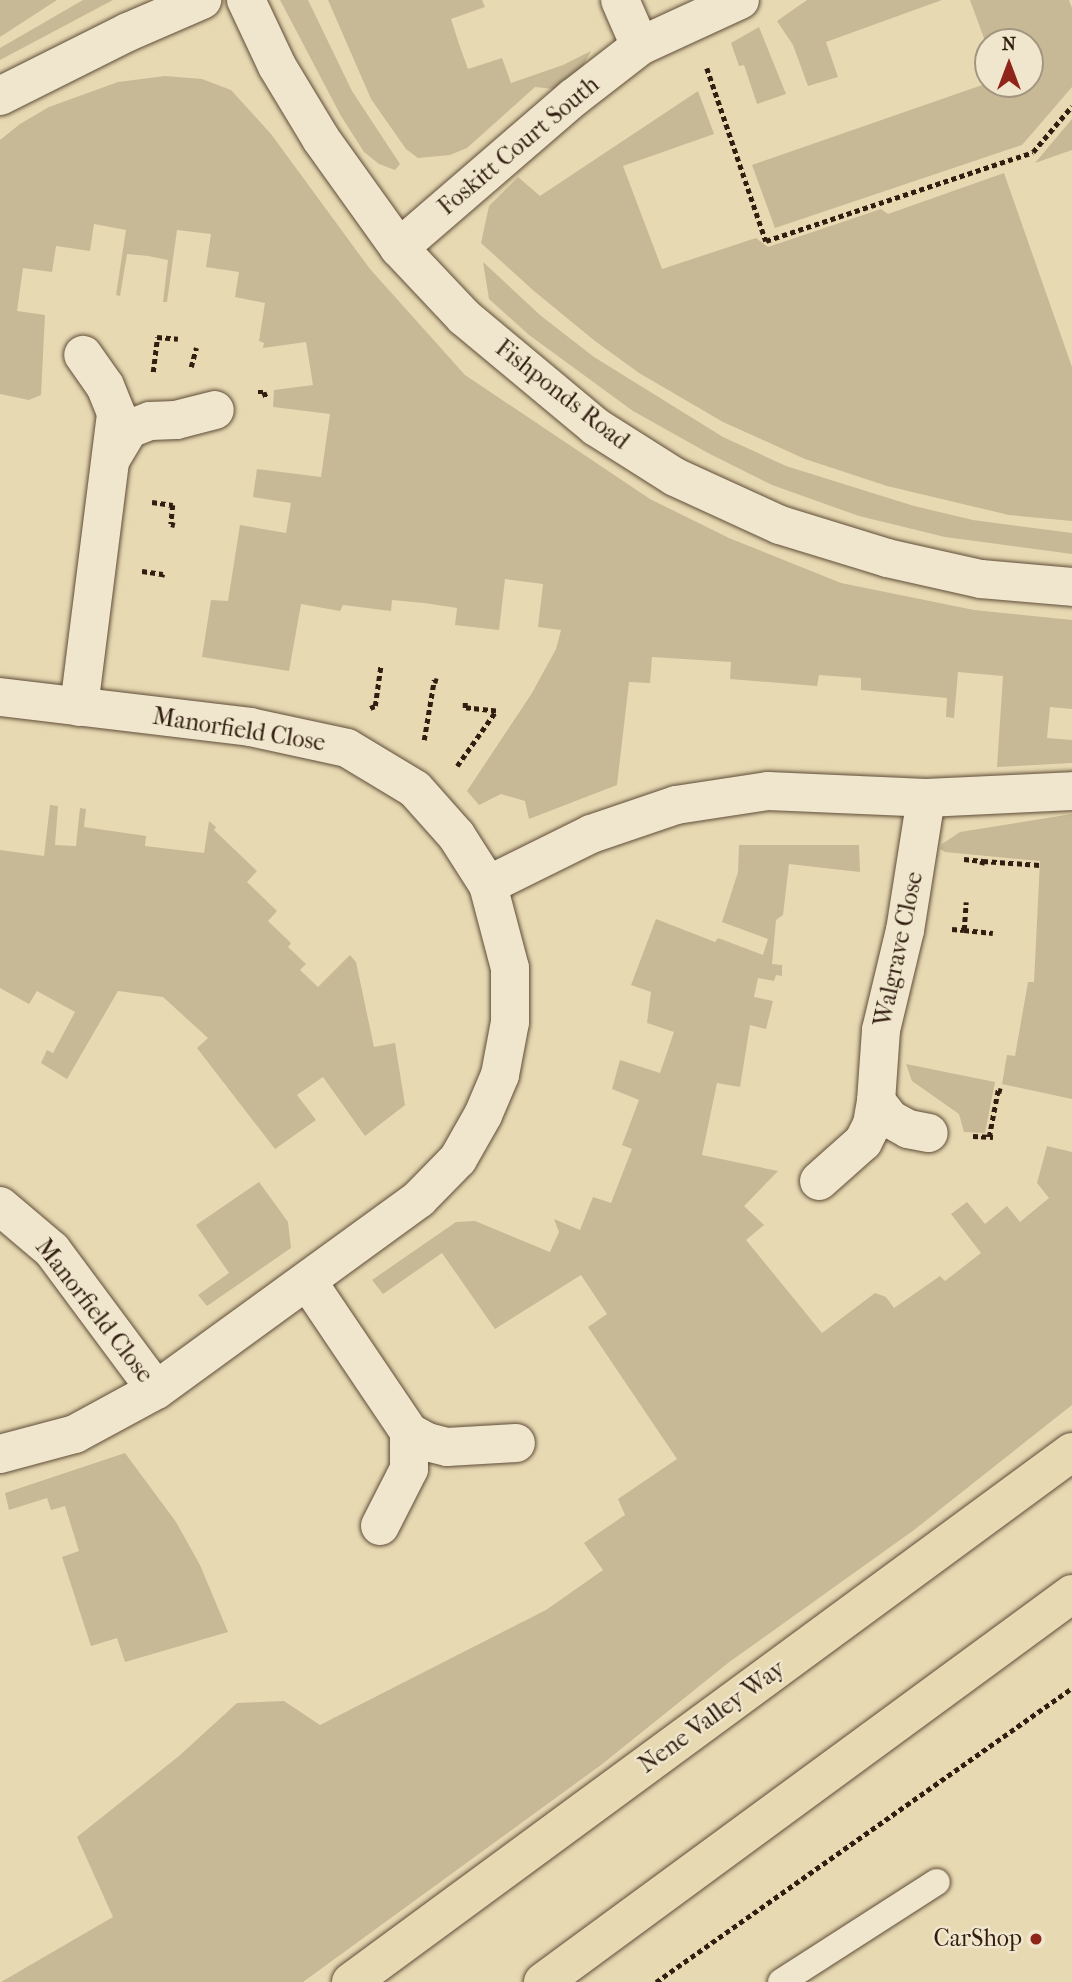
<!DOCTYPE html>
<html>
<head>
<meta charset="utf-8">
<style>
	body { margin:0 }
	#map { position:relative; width:1072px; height:1982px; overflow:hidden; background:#e7d9b2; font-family:"IM FELL French Canon",serif }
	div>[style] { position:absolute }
	.green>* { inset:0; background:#c8b996 }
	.path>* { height:4.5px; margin-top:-2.25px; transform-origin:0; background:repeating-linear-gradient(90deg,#321e10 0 5px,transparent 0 8.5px) }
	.roads { filter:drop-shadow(0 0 2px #5f4d38) drop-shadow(0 0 2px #5f4d38) }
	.service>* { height:26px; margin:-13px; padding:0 13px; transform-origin:13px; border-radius:13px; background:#efe6cd }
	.minor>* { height:38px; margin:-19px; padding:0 19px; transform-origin:19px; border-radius:19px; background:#efe6cd }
	.tertiary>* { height:38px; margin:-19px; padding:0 19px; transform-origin:19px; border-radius:19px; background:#efe6cd }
	.trunk>* { height:38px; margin:-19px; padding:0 19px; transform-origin:19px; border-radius:19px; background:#e7d9b2 }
	.dots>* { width:19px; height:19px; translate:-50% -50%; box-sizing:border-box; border:4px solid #efe6cd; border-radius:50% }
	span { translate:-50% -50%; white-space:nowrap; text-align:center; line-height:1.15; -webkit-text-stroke:5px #efe6cd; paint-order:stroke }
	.street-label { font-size:24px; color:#321e10 }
	.poi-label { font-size:24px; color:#321e10 }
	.right { translate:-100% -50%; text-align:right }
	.north { position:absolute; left:974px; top:28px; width:70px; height:70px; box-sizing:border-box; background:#efe6cd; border:2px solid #a39681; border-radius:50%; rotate:0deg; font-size:19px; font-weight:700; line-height:28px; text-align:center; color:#321e10 }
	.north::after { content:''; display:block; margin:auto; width:24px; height:32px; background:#8f2418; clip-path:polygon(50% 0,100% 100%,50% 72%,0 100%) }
</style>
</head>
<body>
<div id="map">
	<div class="green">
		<div style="clip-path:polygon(0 0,57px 0,0 37px)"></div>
		<div style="clip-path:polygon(83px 0,113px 0,0 60px,0 48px)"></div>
		<div style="clip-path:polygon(280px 0,308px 0,352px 91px,400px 164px,395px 170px,379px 164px,364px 152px,341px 116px)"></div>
		<div style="clip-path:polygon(328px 0,482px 0,485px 7px,451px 19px,459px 44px,468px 69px,502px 58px,511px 83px,563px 65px,591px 51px,583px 66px,554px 89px,535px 87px,467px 148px,450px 155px,418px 158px,406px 149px,371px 99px)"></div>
		<div style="clip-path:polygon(807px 0,942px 0,826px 42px,838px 77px,808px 86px,793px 45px,777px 21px)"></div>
		<div style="clip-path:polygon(970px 0,1069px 0,1072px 8px,1072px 87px,1022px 145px,775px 228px,752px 165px,988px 83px,1030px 84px,1030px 42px,988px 42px,988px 49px)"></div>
		<div style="clip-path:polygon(759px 27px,786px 94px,757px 104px,744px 65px,739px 66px,731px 43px)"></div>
		<div style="clip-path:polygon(165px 76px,202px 79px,231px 90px,271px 134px,370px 269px,465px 375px,650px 499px,729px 538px,841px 583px,974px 610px,1072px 620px,1072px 709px,1050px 707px,1047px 738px,1072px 740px,1072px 763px,997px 767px,1003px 676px,958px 672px,954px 718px,946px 717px,947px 698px,861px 690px,861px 678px,819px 675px,817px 686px,730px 679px,731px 662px,652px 657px,650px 683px,629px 682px,617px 785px,529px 819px,525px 801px,501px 794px,479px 805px,467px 791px,532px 693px,556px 649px,561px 630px,538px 627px,543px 584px,505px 579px,499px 630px,455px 625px,457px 608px,424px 603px,392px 600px,391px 611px,343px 605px,340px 611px,301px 604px,289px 671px,202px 657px,211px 600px,228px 601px,240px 525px,286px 533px,291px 503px,253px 497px,257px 469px,321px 477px,330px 414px,273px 407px,274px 390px,313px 385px,306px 342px,263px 348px,264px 343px,259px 341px,265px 303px,235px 297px,239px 272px,206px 267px,211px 234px,177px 230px,167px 302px,163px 302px,168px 260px,148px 256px,127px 254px,120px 296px,116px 295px,126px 230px,94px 224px,90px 251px,56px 246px,52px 272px,23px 268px,17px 311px,45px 315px,41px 395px,29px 400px,0 394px,0 140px,20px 124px,49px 107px,118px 82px)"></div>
		<div style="clip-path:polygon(698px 91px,714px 134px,623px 166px,662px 269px,756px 238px,768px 247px,881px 209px,888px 214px,1004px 173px,1072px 367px,1072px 521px,1009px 515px,887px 486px,805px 459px,723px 422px,639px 373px,595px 341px,534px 291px,481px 243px,489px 206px,518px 177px,540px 196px)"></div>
		<div style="clip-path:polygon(1072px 119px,1072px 150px,1035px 163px)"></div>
		<div style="clip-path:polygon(483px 262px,540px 315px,594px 357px,723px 437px,786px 466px,914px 506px,973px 520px,1072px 533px,1072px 554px,945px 537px,859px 516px,772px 485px,708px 453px,633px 411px,529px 335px,489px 299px)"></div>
		<div style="clip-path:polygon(50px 805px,58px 806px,55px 845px,76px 846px,80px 808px,86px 809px,84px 827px,146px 836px,145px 846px,204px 853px,209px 821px,216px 827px,214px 830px,257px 871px,247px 882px,277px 911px,268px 921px,291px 943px,288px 947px,306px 964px,300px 970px,318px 987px,350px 955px,356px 962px,374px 1047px,395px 1043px,405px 1105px,365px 1136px,323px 1077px,297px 1095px,316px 1120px,275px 1149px,197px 1048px,208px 1038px,163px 997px,118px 991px,67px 1079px,41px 1063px,47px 1050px,53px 1053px,75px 1012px,37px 991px,29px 1004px,0 988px,0 850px,44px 856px)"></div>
		<div style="clip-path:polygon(1072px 814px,1072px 1099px,1002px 1084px,1007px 1055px,1015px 1056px,1028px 982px,1034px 982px,1040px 861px,945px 852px,940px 849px,942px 844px,960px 832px)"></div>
		<div style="clip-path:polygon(739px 845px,859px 845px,860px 872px,789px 864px,783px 915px,776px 920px,772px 964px,782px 965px,782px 976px,776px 975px,774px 981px,758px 978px,754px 997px,773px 1001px,766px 1029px,750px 1025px,740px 1087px,717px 1083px,702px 1155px,778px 1171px,744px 1206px,764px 1225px,746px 1240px,822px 1333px,875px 1293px,886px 1297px,894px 1308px,940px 1276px,945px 1281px,981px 1253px,951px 1214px,967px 1202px,985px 1224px,1007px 1206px,1020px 1222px,1049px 1198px,1037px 1183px,1047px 1146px,1072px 1152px,1072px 1405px,914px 1530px,728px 1663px,601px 1765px,303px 1982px,1px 1982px,113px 1917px,77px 1837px,179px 1756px,237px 1703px,284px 1701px,320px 1725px,546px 1610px,603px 1570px,584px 1543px,625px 1515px,618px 1499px,677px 1459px,590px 1330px,588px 1327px,607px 1314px,581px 1275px,495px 1329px,442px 1253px,383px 1294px,372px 1280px,456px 1222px,475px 1221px,550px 1252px,559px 1232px,554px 1219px,580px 1230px,593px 1197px,611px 1203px,632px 1149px,622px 1145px,639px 1100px,612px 1089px,620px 1060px,660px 1073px,674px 1032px,647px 1023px,651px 992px,631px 985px,656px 919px,715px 942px,718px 938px,763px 955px,768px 939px,722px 922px,738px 872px)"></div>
		<div style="clip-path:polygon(906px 1064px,995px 1082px,985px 1133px,964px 1132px,959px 1114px,912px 1081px)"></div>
		<div style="clip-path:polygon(259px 1182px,288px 1222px,291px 1248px,207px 1306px,198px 1295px,229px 1273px,196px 1225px)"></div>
		<div style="clip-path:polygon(125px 1453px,176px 1522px,200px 1565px,228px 1632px,125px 1662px,117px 1638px,91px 1646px,62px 1557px,79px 1551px,65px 1506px,51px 1510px,47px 1498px,9px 1510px,5px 1493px)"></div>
	</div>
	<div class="path">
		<div style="left:707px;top:68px;width:183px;rotate:71.2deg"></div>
		<div style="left:766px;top:241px;width:281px;rotate:-18.4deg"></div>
		<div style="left:1033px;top:152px;width:60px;rotate:-49.7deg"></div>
		<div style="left:191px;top:367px;width:20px;rotate:-75deg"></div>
		<div style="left:153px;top:372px;width:35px;rotate:-83deg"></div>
		<div style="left:157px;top:337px;width:21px;rotate:5deg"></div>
		<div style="left:258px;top:392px;width:6px"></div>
		<div style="left:264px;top:392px;width:8px;rotate:67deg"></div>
		<div style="left:152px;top:502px;width:21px;rotate:8deg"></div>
		<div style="left:173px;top:505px;width:19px;rotate:96deg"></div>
		<div style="left:171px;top:524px;width:4px;rotate:14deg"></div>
		<div style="left:142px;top:571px;width:21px;rotate:8deg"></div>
		<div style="left:163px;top:574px;width:3px;rotate:108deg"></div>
		<div style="left:370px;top:708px;width:5px;rotate:-22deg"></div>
		<div style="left:375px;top:706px;width:42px;rotate:-81.9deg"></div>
		<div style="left:424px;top:740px;width:61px;rotate:-80.5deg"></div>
		<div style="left:434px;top:680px;width:4px;rotate:14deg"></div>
		<div style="left:457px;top:766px;width:67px;rotate:-54.7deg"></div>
		<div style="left:496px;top:711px;width:31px;rotate:-174deg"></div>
		<div style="left:465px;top:708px;width:7px;rotate:-90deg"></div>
		<div style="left:964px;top:859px;width:19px;rotate:6deg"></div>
		<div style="left:983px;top:861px;width:4px;rotate:104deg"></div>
		<div style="left:983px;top:861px;width:57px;rotate:4deg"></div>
		<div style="left:952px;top:929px;width:12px;rotate:5deg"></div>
		<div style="left:964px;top:930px;width:28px;rotate:-86deg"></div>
		<div style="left:964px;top:930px;width:29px;rotate:6deg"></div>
		<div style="left:973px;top:1136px;width:20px;rotate:3deg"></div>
		<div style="left:989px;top:1137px;width:48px;rotate:-79.2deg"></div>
		<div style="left:998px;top:1090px;width:4px;rotate:14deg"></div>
		<div style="left:656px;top:1982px;width:509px;rotate:-35.25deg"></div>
	</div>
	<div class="roads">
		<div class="service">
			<div style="left:781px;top:1982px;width:185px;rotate:-32.7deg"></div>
		</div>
		<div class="minor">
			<div style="left:620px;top:0;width:50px;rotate:66.5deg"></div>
			<div style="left:399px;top:248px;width:230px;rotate:-40.8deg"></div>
			<div style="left:573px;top:98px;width:85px;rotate:-37.8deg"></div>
			<div style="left:640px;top:46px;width:110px;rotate:-24.7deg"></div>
			<div style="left:111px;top:459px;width:35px;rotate:-59deg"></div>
			<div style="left:129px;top:429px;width:22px;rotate:-21deg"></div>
			<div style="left:150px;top:421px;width:26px;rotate:-2deg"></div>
			<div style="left:176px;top:420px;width:40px;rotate:-14.4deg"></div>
			<div style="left:0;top:697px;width:252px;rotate:6.8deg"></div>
			<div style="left:250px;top:727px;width:99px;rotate:12.2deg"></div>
			<div style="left:347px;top:748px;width:79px;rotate:31.1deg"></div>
			<div style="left:415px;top:789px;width:62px;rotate:48.3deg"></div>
			<div style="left:456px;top:835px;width:59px;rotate:57.4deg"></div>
			<div style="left:488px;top:885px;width:86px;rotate:75.2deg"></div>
			<div style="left:510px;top:968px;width:54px;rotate:90deg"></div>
			<div style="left:510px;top:1022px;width:54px;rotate:100.7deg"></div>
			<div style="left:500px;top:1075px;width:43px;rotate:113deg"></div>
			<div style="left:483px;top:1115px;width:51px;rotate:119.6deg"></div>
			<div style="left:458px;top:1159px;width:56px;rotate:134.3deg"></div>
			<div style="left:419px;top:1199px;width:325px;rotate:144deg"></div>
			<div style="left:156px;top:1390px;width:92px;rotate:151.5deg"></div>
			<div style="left:75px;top:1434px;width:78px;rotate:165.1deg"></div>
			<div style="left:79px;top:707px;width:296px;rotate:-82.8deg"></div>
			<div style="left:116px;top:413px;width:29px;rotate:-112deg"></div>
			<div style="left:105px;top:386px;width:38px;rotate:-125deg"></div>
			<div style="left:926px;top:798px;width:134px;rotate:99deg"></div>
			<div style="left:905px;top:930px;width:103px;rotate:103.5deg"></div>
			<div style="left:881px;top:1030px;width:71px;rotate:94deg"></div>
			<div style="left:876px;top:1101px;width:23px;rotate:52deg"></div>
			<div style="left:890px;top:1119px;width:21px;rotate:29deg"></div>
			<div style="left:908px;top:1129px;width:21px;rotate:11deg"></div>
			<div style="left:488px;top:885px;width:115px;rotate:-26.3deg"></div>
			<div style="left:591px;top:834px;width:90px;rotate:-18.8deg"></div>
			<div style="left:676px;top:805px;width:93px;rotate:-8.7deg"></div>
			<div style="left:768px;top:791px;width:158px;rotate:2.5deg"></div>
			<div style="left:926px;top:798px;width:146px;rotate:-2.7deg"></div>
			<div style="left:819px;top:1181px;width:59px;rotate:-41.6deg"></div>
			<div style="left:863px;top:1142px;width:20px;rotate:-63deg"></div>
			<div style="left:872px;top:1124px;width:23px;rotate:-80deg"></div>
			<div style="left:0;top:1206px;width:68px;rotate:40.2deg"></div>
			<div style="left:52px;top:1250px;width:174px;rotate:53.4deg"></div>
			<div style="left:308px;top:1282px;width:181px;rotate:56deg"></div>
			<div style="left:409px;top:1432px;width:21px;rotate:29deg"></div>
			<div style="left:427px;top:1442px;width:21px;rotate:14deg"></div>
			<div style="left:447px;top:1447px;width:69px;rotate:-3.3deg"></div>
			<div style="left:380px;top:1526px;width:64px;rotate:-63deg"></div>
			<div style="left:409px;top:1469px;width:37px;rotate:-90deg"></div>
		</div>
		<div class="tertiary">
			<div style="left:246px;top:0;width:73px;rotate:64.8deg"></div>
			<div style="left:277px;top:66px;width:85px;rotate:58.9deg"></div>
			<div style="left:321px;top:139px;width:134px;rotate:54.4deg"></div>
			<div style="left:399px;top:248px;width:95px;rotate:46.7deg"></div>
			<div style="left:464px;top:317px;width:172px;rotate:39.8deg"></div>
			<div style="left:596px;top:427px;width:93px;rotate:32.3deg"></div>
			<div style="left:675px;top:477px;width:115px;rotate:24.6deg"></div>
			<div style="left:780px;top:525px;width:112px;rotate:17.1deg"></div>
			<div style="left:887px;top:558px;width:96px;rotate:12.6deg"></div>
			<div style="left:981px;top:579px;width:91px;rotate:5deg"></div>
			<div style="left:0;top:96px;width:143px;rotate:-26.6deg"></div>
			<div style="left:128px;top:32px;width:81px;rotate:-23.4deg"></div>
		</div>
		<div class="trunk">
			<div style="left:351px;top:1982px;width:895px;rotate:-36.32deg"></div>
			<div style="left:543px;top:1982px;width:656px;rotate:-36.26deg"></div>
		</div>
	</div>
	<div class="dots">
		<div style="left:1036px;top:1939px;background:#8f2418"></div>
	</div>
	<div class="street-label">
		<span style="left:519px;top:146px;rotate:-40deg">Foskitt Court South</span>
		<span style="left:562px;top:395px;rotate:38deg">Fishponds Road</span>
		<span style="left:239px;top:730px;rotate:9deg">Manorfield Close</span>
		<span style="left:899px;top:949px;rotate:-78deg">Walgrave Close</span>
		<span style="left:94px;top:1311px;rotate:52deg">Manorfield Close</span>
		<span style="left:712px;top:1717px;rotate:-36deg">Nene Valley Way</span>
	</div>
	<div class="poi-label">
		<span class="right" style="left:1022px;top:1939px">CarShop</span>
	</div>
	<div class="north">N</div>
</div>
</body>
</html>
